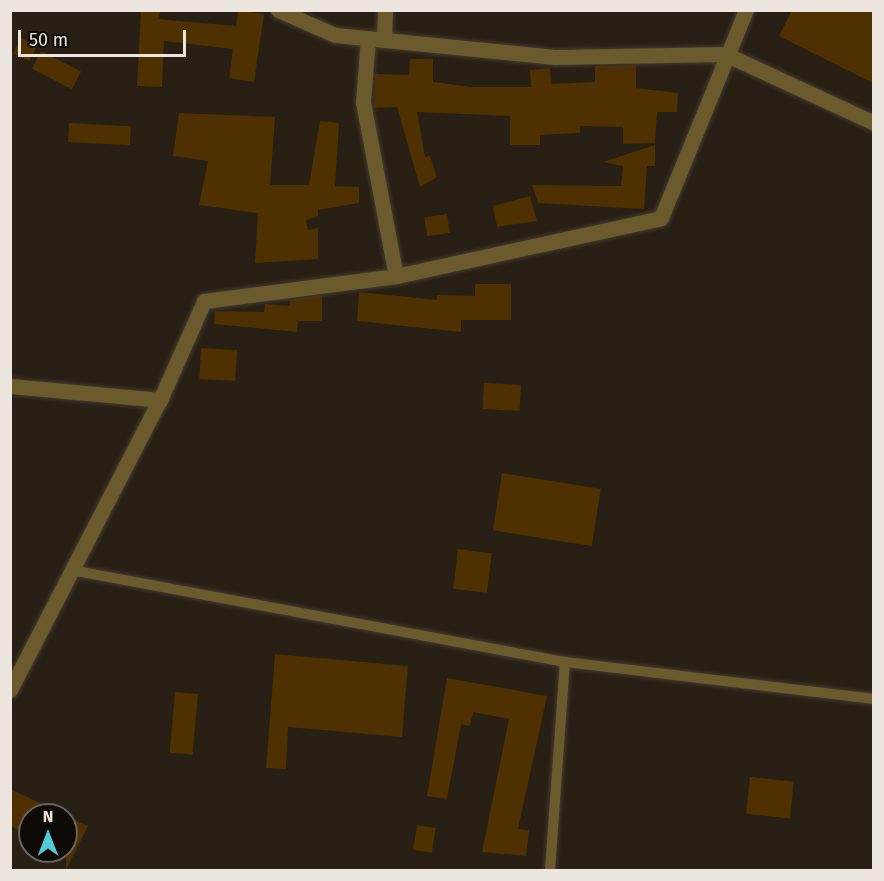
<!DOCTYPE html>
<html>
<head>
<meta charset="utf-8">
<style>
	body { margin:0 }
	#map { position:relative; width:884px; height:881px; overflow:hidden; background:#281f15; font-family:"Fira Sans",sans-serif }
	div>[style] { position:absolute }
	.building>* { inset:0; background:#4f3000; transform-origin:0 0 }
	.roads { filter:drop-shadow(0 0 2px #433b31) drop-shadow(0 0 2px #433b31) }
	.lane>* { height:10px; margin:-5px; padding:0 5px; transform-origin:5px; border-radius:5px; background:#6b5a2c }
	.street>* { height:15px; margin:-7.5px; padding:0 7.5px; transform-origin:7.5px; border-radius:7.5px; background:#6b5a2c }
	span { translate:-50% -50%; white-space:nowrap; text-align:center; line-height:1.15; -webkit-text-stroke:4.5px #0e0a06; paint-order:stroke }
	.frame { position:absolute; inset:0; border:12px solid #ece6df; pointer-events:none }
	.north { position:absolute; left:18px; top:803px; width:60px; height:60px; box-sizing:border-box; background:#0e0a06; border:2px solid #67625d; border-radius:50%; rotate:0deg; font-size:16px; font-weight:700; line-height:24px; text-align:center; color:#ece6df }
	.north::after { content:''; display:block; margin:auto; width:21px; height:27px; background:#52cbda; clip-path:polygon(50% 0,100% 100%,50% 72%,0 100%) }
	.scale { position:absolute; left:18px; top:30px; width:168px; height:27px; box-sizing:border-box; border:3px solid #ece6df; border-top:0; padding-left:8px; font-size:18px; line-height:21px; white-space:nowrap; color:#ece6df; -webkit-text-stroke:4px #0e0a06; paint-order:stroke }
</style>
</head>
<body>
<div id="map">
	<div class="building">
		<div style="clip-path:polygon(141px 10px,161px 10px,158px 19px,236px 26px,238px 11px,264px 14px,254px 82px,229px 78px,233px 49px,164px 41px,162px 87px,137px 86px)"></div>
		<div style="clip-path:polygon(792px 10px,873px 10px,873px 83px,779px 36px)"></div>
		<div style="left:21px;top:38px;width:18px;height:17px;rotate:27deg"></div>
		<div style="left:41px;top:51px;width:45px;height:20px;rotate:27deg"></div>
		<div style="clip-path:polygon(410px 59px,433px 59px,433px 82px,472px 87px,531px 87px,530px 70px,550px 68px,551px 84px,595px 82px,595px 66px,636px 65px,636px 88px,678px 93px,677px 112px,657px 112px,655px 143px,623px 144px,623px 127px,580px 126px,580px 133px,540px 135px,540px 145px,510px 145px,510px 116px,417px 112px,425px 157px,430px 156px,437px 177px,420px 187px,397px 107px,374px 108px,375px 74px,409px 75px)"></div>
		<div style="clip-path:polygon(179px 113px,275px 117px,270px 185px,309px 185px,320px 121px,339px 123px,335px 186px,359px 187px,359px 203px,318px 210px,318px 216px,306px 220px,308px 230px,318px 228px,318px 259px,255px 263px,258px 213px,199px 205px,208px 161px,173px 156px)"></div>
		<div style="left:69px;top:123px;width:62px;height:19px;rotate:3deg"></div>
		<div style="clip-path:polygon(655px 145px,655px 166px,647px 166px,644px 209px,538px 203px,532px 185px,621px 186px,623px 166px,603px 162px)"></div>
		<div style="clip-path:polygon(530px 196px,537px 221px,497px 227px,493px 206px)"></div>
		<div style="left:447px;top:214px;width:19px;height:23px;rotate:81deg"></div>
		<div style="clip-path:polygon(475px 284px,511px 284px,511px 320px,461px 320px,461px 332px,357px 321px,359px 292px,437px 300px,437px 295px,475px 296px)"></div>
		<div style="clip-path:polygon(322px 295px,322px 321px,298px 321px,297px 332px,214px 324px,215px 311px,264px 312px,265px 304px,290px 306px,290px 300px)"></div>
		<div style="left:201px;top:348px;width:36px;height:31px;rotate:3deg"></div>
		<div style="left:484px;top:383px;width:37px;height:26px;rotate:3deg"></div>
		<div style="left:502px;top:473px;width:100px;height:58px;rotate:9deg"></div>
		<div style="left:458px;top:549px;width:34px;height:40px;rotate:7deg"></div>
		<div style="clip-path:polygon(275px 654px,408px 666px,402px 737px,288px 727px,286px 769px,266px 768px)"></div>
		<div style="clip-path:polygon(447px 678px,547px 696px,518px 829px,529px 830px,526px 856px,482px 852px,509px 719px,473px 712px,470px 726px,461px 724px,447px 799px,427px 796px)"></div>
		<div style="left:175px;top:692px;width:23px;height:61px;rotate:5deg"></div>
		<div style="left:750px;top:777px;width:44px;height:37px;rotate:6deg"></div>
		<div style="clip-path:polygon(10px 789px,65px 815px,30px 815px,30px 835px,10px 826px)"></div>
		<div style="clip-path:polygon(66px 816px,88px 826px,66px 870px)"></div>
		<div style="left:417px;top:825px;width:19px;height:25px;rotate:9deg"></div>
	</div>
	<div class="roads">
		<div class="lane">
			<div style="left:71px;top:570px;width:502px;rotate:10.55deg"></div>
			<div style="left:565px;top:662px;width:311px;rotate:6.8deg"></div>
			<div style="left:550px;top:870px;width:209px;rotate:-85.9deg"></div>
		</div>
		<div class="street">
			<div style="left:278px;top:10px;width:62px;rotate:23.7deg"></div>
			<div style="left:335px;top:35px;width:221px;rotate:5.7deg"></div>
			<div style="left:555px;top:57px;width:170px;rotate:-1deg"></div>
			<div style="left:725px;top:54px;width:164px;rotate:24.8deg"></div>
			<div style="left:368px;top:38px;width:64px;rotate:94.5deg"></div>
			<div style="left:363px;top:102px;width:177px;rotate:79.3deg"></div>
			<div style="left:384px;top:39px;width:29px;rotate:-88deg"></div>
			<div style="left:10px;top:386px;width:151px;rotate:5.3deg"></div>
			<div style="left:160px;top:400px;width:108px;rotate:-66deg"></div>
			<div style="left:204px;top:301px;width:194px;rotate:-7.4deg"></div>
			<div style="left:396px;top:276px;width:271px;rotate:-12.3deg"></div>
			<div style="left:661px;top:218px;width:225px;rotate:-67.8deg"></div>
			<div style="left:10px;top:690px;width:326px;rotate:-62.7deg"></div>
		</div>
	</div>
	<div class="frame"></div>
	<div class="north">N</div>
	<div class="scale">50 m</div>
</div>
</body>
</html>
